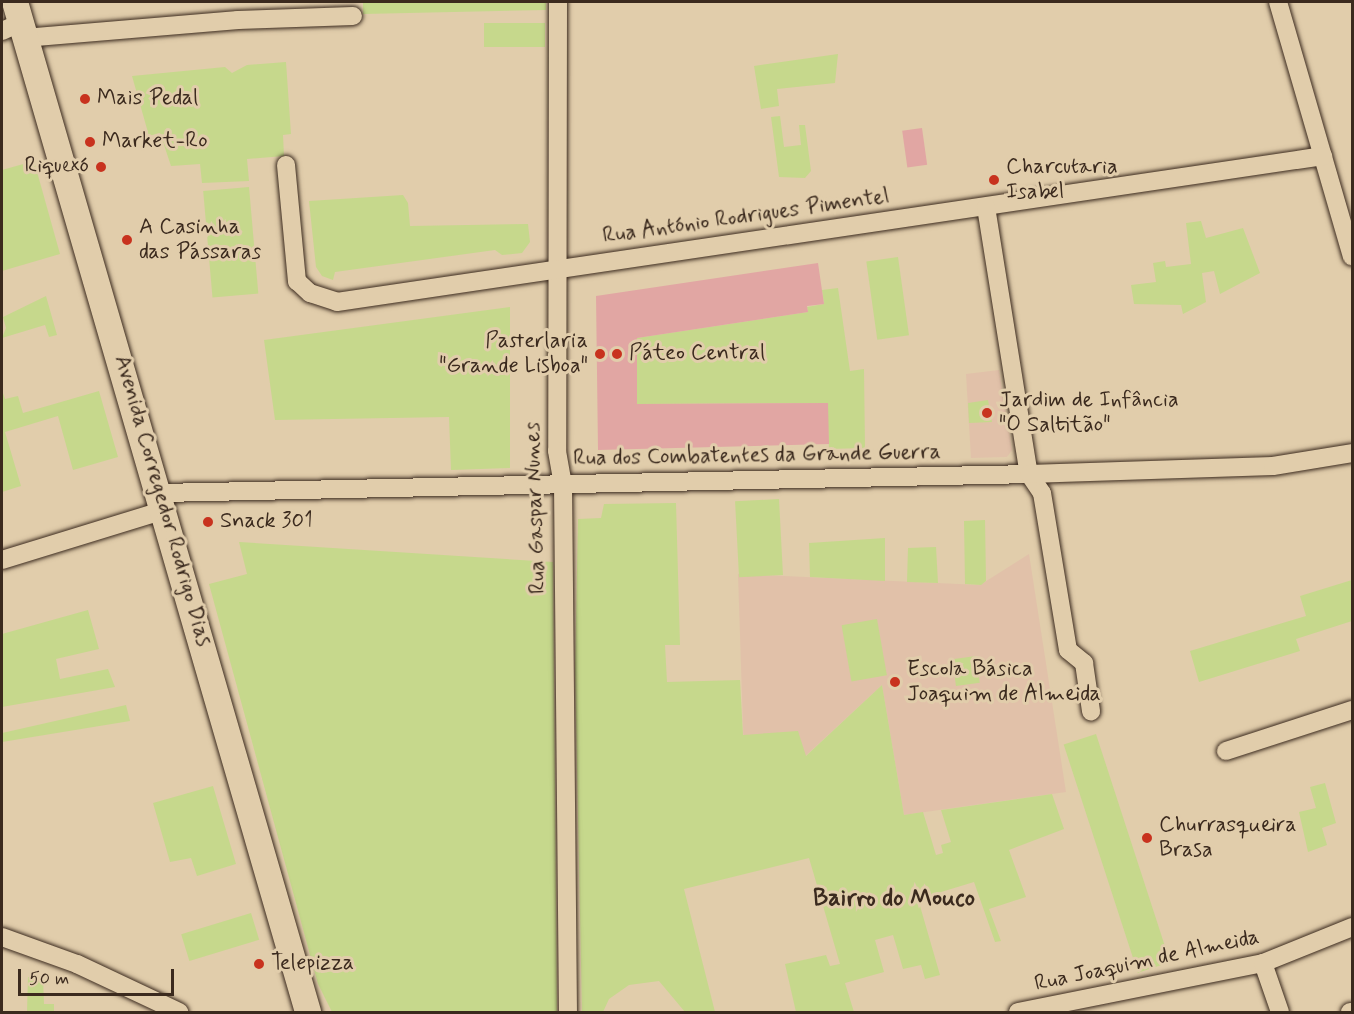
<!DOCTYPE html>
<html>
<head>
<meta charset="utf-8">
<style>
	body { margin:0 }
	#map { position:relative; width:1354px; height:1014px; overflow:hidden; background:#e1cdab; font-family:Mynerve,sans-serif }
	div>[style] { position:absolute }
	.built>* { inset:0; background:#e1c1a9 }
	.green>* { inset:0; background:#c6d88c; transform-origin:0 0 }
	.building>* { inset:0; background:#e1a6a3; transform-origin:0 0 }
	.roads { filter:drop-shadow(0 0 2px #3b2a1e) drop-shadow(0 0 2px #3b2a1e) }
	.minor>* { height:18px; margin:-9px; padding:0 9px; transform-origin:9px; border-radius:9px; background:#e1cdab }
	.secondary>* { height:26px; margin:-13px; padding:0 13px; transform-origin:13px; border-radius:13px; background:#e1cdab }
	.dots>* { width:16px; height:16px; translate:-50% -50%; box-sizing:border-box; border:3px solid #e1cdab; border-radius:50% }
	span { translate:-50% -50%; white-space:nowrap; text-align:center; line-height:1.15; -webkit-text-stroke:6px #e1cdab; paint-order:stroke }
	.poi-label { font-size:22px; color:#3b2a1e }
	.left { translate:0 -50%; text-align:left }
	.right { translate:-100% -50%; text-align:right }
	.street-label { font-size:22px; color:#3b2a1e }
	.neighbourhood-label { font-size:24px; color:#3b2a1e; font-weight:700 }
	.frame { position:absolute; inset:0; border:3px solid #3b2a1e; pointer-events:none }
	.scale { position:absolute; left:18px; top:969px; width:156px; height:27px; box-sizing:border-box; border:3px solid #3b2a1e; border-top:0; padding-left:8px; font-size:18px; line-height:21px; white-space:nowrap; color:#3b2a1e; -webkit-text-stroke:4px #e1cdab; paint-order:stroke }
</style>
</head>
<body>
<div id="map">
	<div class="built">
		<div style="clip-path:polygon(999px 370px,1012px 450px,1007px 457px,971px 458px,966px 374px)"></div>
		<div style="clip-path:polygon(1029px 554px,1066px 792px,904px 815px,882px 685px,786px 774px,745px 787px,738px 574px,980px 585px)"></div>
	</div>
	<div class="green">
		<div style="clip-path:polygon(363px 2px,546px 2px,546px 10px,363px 14px)"></div>
		<div style="left:545px;top:23px;width:24px;height:61px;rotate:90deg"></div>
		<div style="clip-path:polygon(838px 54px,835px 83px,777px 89px,779px 106px,761px 109px,754px 66px)"></div>
		<div style="clip-path:polygon(286px 62px,291px 134px,283px 135px,284px 156px,247px 159px,249px 181px,202px 183px,200px 164px,171px 166px,160px 133px,149px 136px,132px 76px,225px 67px,232px 73px,247px 65px)"></div>
		<div style="clip-path:polygon(780px 116px,784px 147px,801px 145px,799px 125px,805px 125px,811px 171px,805px 178px,779px 177px,771px 117px)"></div>
		<div style="clip-path:polygon(34px 161px,60px 254px,2px 271px,2px 170px)"></div>
		<div style="left:249px;top:187px;width:107px;height:46px;rotate:85deg"></div>
		<div style="clip-path:polygon(403px 195px,408px 203px,410px 226px,528px 224px,530px 242px,522px 253px,502px 255px,495px 250px,335px 272px,333px 280px,322px 276px,316px 267px,309px 201px)"></div>
		<div style="clip-path:polygon(1201px 221px,1206px 238px,1243px 228px,1260px 273px,1220px 294px,1214px 271px,1202px 273px,1206px 302px,1183px 314px,1181px 305px,1134px 304px,1131px 285px,1156px 282px,1153px 263px,1165px 261px,1166px 267px,1191px 264px,1186px 223px)"></div>
		<div style="left:898px;top:257px;width:79px;height:32px;rotate:82deg"></div>
		<div style="clip-path:polygon(838px 288px,850px 371px,864px 369px,865px 448px,829px 449px,827px 403px,637px 404px,637px 338px,808px 312px,807px 307px,824px 304px,822px 290px)"></div>
		<div style="clip-path:polygon(46px 296px,57px 335px,49px 337px,45px 325px,2px 338px,6px 328px,3px 317px)"></div>
		<div style="clip-path:polygon(510px 307px,510px 468px,451px 470px,449px 417px,275px 420px,264px 340px)"></div>
		<div style="clip-path:polygon(2px 390px,5px 399px,18px 396px,23px 413px,99px 391px,118px 457px,73px 470px,58px 416px,5px 432px,21px 486px,2px 492px)"></div>
		<div style="clip-path:polygon(988px 400px,992px 422px,969px 423px,968px 403px)"></div>
		<div style="left:779px;top:499px;width:76px;height:44px;rotate:87deg"></div>
		<div style="clip-path:polygon(676px 503px,680px 645px,665px 645px,667px 682px,740px 680px,743px 735px,798px 731px,806px 756px,882px 685px,904px 815px,923px 812px,936px 855px,943px 853px,941px 845px,951px 842px,941px 810px,1052px 794px,1064px 829px,1009px 850px,1026px 897px,989px 909px,1001px 941px,995px 942px,974px 882px,918px 899px,940px 975px,925px 979px,921px 965px,903px 969px,893px 935px,875px 940px,884px 972px,845px 983px,854px 1012px,796px 1012px,785px 964px,826px 955px,830px 966px,840px 964px,809px 858px,684px 889px,715px 1012px,685px 1012px,659px 981px,629px 985px,609px 999px,603px 1012px,582px 1012px,575px 670px,578px 519px,601px 518px,604px 504px)"></div>
		<div style="clip-path:polygon(985px 520px,986px 581px,981px 585px,965px 584px,964px 521px)"></div>
		<div style="clip-path:polygon(885px 538px,885px 581px,810px 577px,809px 543px)"></div>
		<div style="clip-path:polygon(239px 542px,553px 562px,557px 1012px,332px 1012px,318px 984px,209px 584px,247px 574px)"></div>
		<div style="clip-path:polygon(936px 547px,938px 583px,907px 582px,908px 548px)"></div>
		<div style="clip-path:polygon(1352px 580px,1352px 621px,1296px 639px,1300px 651px,1199px 682px,1190px 651px,1306px 616px,1300px 596px)"></div>
		<div style="clip-path:polygon(88px 610px,99px 649px,56px 659px,60px 679px,108px 669px,115px 687px,2px 707px,2px 634px)"></div>
		<div style="left:877px;top:619px;width:57px;height:36px;rotate:80deg"></div>
		<div style="left:976px;top:656px;width:27px;height:24px;rotate:82deg"></div>
		<div style="clip-path:polygon(126px 705px,130px 721px,2px 742px,2px 733px)"></div>
		<div style="left:1096px;top:734px;width:240px;height:34px;rotate:72deg"></div>
		<div style="clip-path:polygon(1325px 783px,1336px 823px,1322px 828px,1327px 845px,1308px 852px,1299px 812px,1316px 808px,1310px 787px)"></div>
		<div style="clip-path:polygon(213px 786px,236px 864px,197px 876px,191px 858px,170px 862px,153px 803px)"></div>
		<div style="left:251px;top:913px;width:28px;height:73px;rotate:73deg"></div>
		<div style="clip-path:polygon(28px 977px,43px 977px,44px 1004px,54px 1004px,54px 1012px,27px 1012px)"></div>
	</div>
	<div class="building">
		<div style="left:922px;top:128px;width:37px;height:20px;rotate:82deg"></div>
		<div style="clip-path:polygon(818px 263px,824px 304px,807px 306px,808px 312px,637px 338px,637px 404px,828px 403px,829px 444px,598px 450px,596px 296px)"></div>
	</div>
	<div class="roads">
		<div class="minor">
			<div style="left:558px;top:2px;width:449px;rotate:90.1deg"></div>
			<div style="left:557px;top:451px;width:34px;rotate:80deg"></div>
			<div style="left:563px;top:484px;width:528px;rotate:89.46deg"></div>
			<div style="left:1278px;top:2px;width:265px;rotate:73.8deg"></div>
			<div style="left:2px;top:31px;width:20px;rotate:-24deg"></div>
			<div style="left:24px;top:38px;width:215px;rotate:-4.8deg"></div>
			<div style="left:238px;top:20px;width:115px;rotate:-2deg"></div>
			<div style="left:286px;top:165px;width:117px;rotate:84.6deg"></div>
			<div style="left:297px;top:281px;width:18px;rotate:43deg"></div>
			<div style="left:310px;top:293px;width:28px;rotate:18deg"></div>
			<div style="left:337px;top:302px;width:997px;rotate:-8.42deg"></div>
			<div style="left:986px;top:207px;width:270px;rotate:80.9deg"></div>
			<div style="left:1029px;top:474px;width:23px;rotate:56deg"></div>
			<div style="left:1042px;top:493px;width:159px;rotate:80.6deg"></div>
			<div style="left:1068px;top:650px;width:21px;rotate:39deg"></div>
			<div style="left:1084px;top:663px;width:49px;rotate:81.7deg"></div>
			<div style="left:161px;top:493px;width:868px;rotate:-1.25deg"></div>
			<div style="left:1029px;top:474px;width:244px;rotate:-1.9deg"></div>
			<div style="left:1273px;top:466px;width:80px;rotate:-9.3deg"></div>
			<div style="left:2px;top:560px;width:170px;rotate:-17.1deg"></div>
			<div style="left:1226px;top:751px;width:133px;rotate:-18deg"></div>
			<div style="left:2px;top:937px;width:80px;rotate:19.8deg"></div>
			<div style="left:77px;top:964px;width:113px;rotate:25.2deg"></div>
			<div style="left:1263px;top:963px;width:52px;rotate:70.9deg"></div>
			<div style="left:1018px;top:1012px;width:250px;rotate:-11.3deg"></div>
			<div style="left:1263px;top:963px;width:96px;rotate:-22deg"></div>
			<div style="left:1350px;top:1012px;width:2px"></div>
		</div>
		<div class="secondary">
			<div style="left:15px;top:2px;width:1052px;rotate:73.82deg"></div>
		</div>
	</div>
	<div class="dots">
		<div style="left:85px;top:99px;background:#c8321e"></div>
		<div style="left:90px;top:142px;background:#c8321e"></div>
		<div style="left:101px;top:167px;background:#c8321e"></div>
		<div style="left:994px;top:180px;background:#c8321e"></div>
		<div style="left:127px;top:240px;background:#c8321e"></div>
		<div style="left:600px;top:354px;background:#c8321e"></div>
		<div style="left:617px;top:354px;background:#c8321e"></div>
		<div style="left:987px;top:413px;background:#c8321e"></div>
		<div style="left:208px;top:522px;background:#c8321e"></div>
		<div style="left:895px;top:682px;background:#c8321e"></div>
		<div style="left:1147px;top:838px;background:#c8321e"></div>
		<div style="left:259px;top:964px;background:#c8321e"></div>
	</div>
	<div class="poi-label">
		<span class="left" style="left:97px;top:99px">Mais Pedal</span>
		<span class="left" style="left:102px;top:142px">Market-Ro</span>
		<span class="right" style="left:89px;top:167px">Riquexó</span>
		<span class="left" style="left:1006px;top:180px">Charcutaria<br>Isabel</span>
		<span class="left" style="left:139px;top:240px">A Casinha<br>das Pássaras</span>
		<span class="right" style="left:588px;top:354px">Pasterlaria<br>"Grande Lisboa"</span>
		<span class="left" style="left:629px;top:354px">Páteo Central</span>
		<span class="left" style="left:999px;top:413px">Jardim de Infância<br>"O Saltitão"</span>
		<span class="left" style="left:220px;top:522px">Snack 301</span>
		<span class="left" style="left:907px;top:682px">Escola Básica<br>Joaquim de Almeida</span>
		<span class="left" style="left:1159px;top:838px">Churrasqueira<br>Brasa</span>
		<span class="left" style="left:271px;top:964px">Telepizza</span>
	</div>
	<div class="street-label">
		<span style="left:746px;top:217px;rotate:-8deg">Rua António Rodrigues Pimentel</span>
		<span style="left:757px;top:456px;rotate:-1deg">Rua dos Combatentes da Grande Guerra</span>
		<span style="left:162px;top:501px;rotate:74deg">Avenida Corregedor Rodrigo Dias</span>
		<span style="left:536px;top:508px;rotate:-92deg">Rua Gaspar Nunes</span>
		<span style="left:1147px;top:961px;rotate:-12deg">Rua Joaquim de Almeida</span>
	</div>
	<div class="neighbourhood-label">
		<span style="left:894px;top:899px">Bairro do Mouco</span>
	</div>
	<div class="frame"></div>
	<div class="scale">50 m</div>
</div>
</body>
</html>
